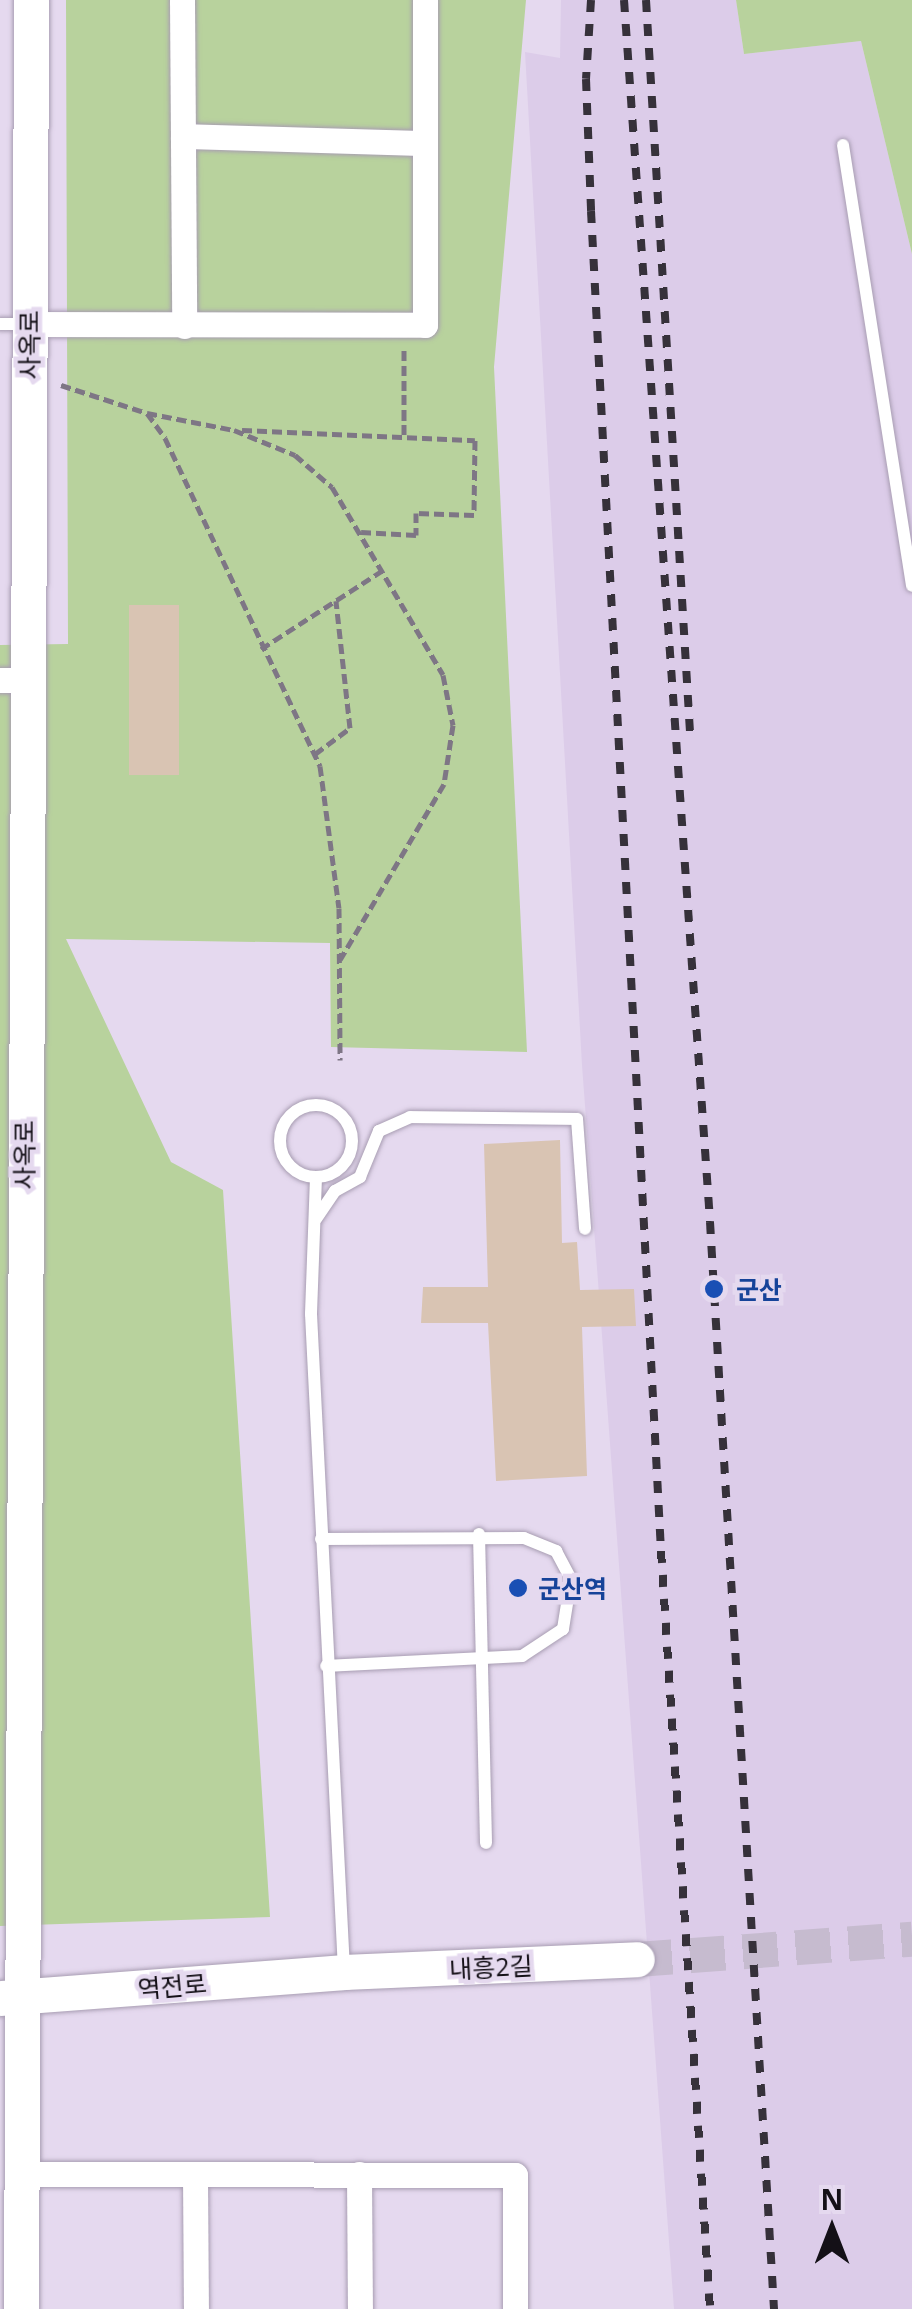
<!DOCTYPE html>
<html>
<head>
<meta charset="utf-8">
<style>
	body { margin:0 }
	#map { position:relative; width:912px; height:2309px; overflow:hidden; background:#e5d9ef; font-family:"Open Sans","Noto Sans KR",sans-serif }
	div>[style] { position:absolute }
	.built>* { inset:0; background:#dccce9 }
	.green>* { inset:0; background:#b8d29d }
	.building>* { inset:0; background:#d9c4b3; transform-origin:0 0 }
	.secondary-tunnel>* { height:35px; margin-top:-17.5px; transform-origin:0; background:repeating-linear-gradient(90deg,#c6bbcf 0 35px,transparent 0 53px) }
	.path>* { height:5px; margin-top:-2.5px; transform-origin:0; background:repeating-linear-gradient(90deg,#7e7685 0 10px,transparent 0 15px) }
	.roads { filter:drop-shadow(0 0 2px #a89db2) drop-shadow(0 0 2px #a89db2) }
	.lane>* { height:12px; margin:-6px; padding:0 6px; transform-origin:6px; border-radius:6px; background:#fff }
	.lane>.ring { margin:-6px; padding:0; box-sizing:content-box; background:none; border:12px solid #fff; border-radius:50% }
	.street>* { height:25px; margin:-12.5px; padding:0 12.5px; transform-origin:12.5px; border-radius:12.5px; background:#fff }
	.secondary>* { height:35px; margin:-17.5px; padding:0 17.5px; transform-origin:17.5px; border-radius:17.5px; background:#fff }
	.rail>* { height:8px; margin-top:-4px; transform-origin:0; background:repeating-linear-gradient(90deg,#36313a 0 12px,transparent 0 24px) }
	.dots>* { width:28px; height:28px; translate:-50% -50%; box-sizing:border-box; border:5px solid #e5d9ef; border-radius:50% }
	span { translate:-50% -50%; white-space:nowrap; text-align:center; line-height:1.15; -webkit-text-stroke:9px #e5d9ef; paint-order:stroke }
	.street-label { font-size:25px; color:#141017 }
	.transit-label { font-size:25px; color:#164399; font-weight:700 }
	.left { translate:0 -50%; text-align:left }
	.north { position:absolute; left:782px; top:2179px; width:100px; height:100px; -webkit-text-stroke:8px #e5d9ef; paint-order:stroke; rotate:0deg; font-size:28px; font-weight:700; line-height:40px; text-align:center; color:#141017 }
	.north::after { content:''; display:block; margin:auto; width:35px; height:45px; background:#141017; clip-path:polygon(50% 0,100% 100%,50% 72%,0 100%) }
</style>
</head>
<body>
<div id="map">
	<div class="built">
		<div style="clip-path:polygon(561px 0,736px 0,744px 54px,861px 41px,912px 254px,912px 2309px,674px 2309px,582px 1065px,525px 52px,560px 58px)"></div>
	</div>
	<div class="green">
		<div style="clip-path:polygon(66px 0,526px 0,494px 367px,527px 1052px,331px 1047px,330px 943px,66px 939px,171px 1162px,223px 1190px,270px 1917px,0 1926px,0 645px,68px 644px)"></div>
		<div style="clip-path:polygon(736px 0,912px 0,912px 254px,861px 41px,744px 54px)"></div>
	</div>
	<div class="building">
		<div style="left:129px;top:605px;width:50px;height:170px"></div>
		<div style="clip-path:polygon(560px 1140px,562px 1243px,577px 1242px,580px 1290px,634px 1289px,636px 1326px,582px 1327px,587px 1476px,496px 1481px,488px 1323px,421px 1323px,423px 1287px,488px 1287px,484px 1144px)"></div>
	</div>
	<div class="secondary-tunnel">
		<div style="left:637px;top:1959px;width:276px;rotate:-4.2deg"></div>
	</div>
	<div class="path">
		<div style="left:404px;top:350px;width:87px;rotate:90deg"></div>
		<div style="left:61px;top:385px;width:90px;rotate:18deg"></div>
		<div style="left:147px;top:413px;width:31px;rotate:54deg"></div>
		<div style="left:165px;top:438px;width:363px;rotate:64.7deg"></div>
		<div style="left:320px;top:766px;width:143px;rotate:82.4deg"></div>
		<div style="left:339px;top:908px;width:152px;rotate:89.6deg"></div>
		<div style="left:147px;top:413px;width:89px;rotate:11.1deg"></div>
		<div style="left:234px;top:430px;width:66px;rotate:22.3deg"></div>
		<div style="left:295px;top:455px;width:49px;rotate:40.9deg"></div>
		<div style="left:332px;top:487px;width:218px;rotate:59.4deg"></div>
		<div style="left:443px;top:675px;width:51px;rotate:78.7deg"></div>
		<div style="left:453px;top:725px;width:60px;rotate:98.7deg"></div>
		<div style="left:444px;top:784px;width:204px;rotate:120.6deg"></div>
		<div style="left:242px;top:430px;width:233px;rotate:2.5deg"></div>
		<div style="left:475px;top:440px;width:75px;rotate:90.8deg"></div>
		<div style="left:474px;top:515px;width:58px;rotate:-178deg"></div>
		<div style="left:416px;top:513px;width:22px;rotate:90deg"></div>
		<div style="left:416px;top:535px;width:55px;rotate:-176.9deg"></div>
		<div style="left:261px;top:649px;width:145px;rotate:-32.9deg"></div>
		<div style="left:315px;top:754px;width:44px;rotate:-36.6deg"></div>
		<div style="left:350px;top:728px;width:128px;rotate:-96.3deg"></div>
	</div>
	<div class="roads">
		<div class="lane">
			<div style="left:843px;top:145px;width:446px;rotate:81.1deg"></div>
			<div style="left:0;top:324px;width:27px"></div>
			<div class="ring" style="left:280px;top:1105px;width:60px;height:60px"></div>
			<div style="left:316px;top:1177px;width:137px;rotate:92.1deg"></div>
			<div style="left:311px;top:1314px;width:656px;rotate:87.12deg"></div>
			<div style="left:316px;top:1219px;width:34px;rotate:-56deg"></div>
			<div style="left:335px;top:1191px;width:29px;rotate:-29deg"></div>
			<div style="left:360px;top:1177px;width:50px;rotate:-67.6deg"></div>
			<div style="left:379px;top:1131px;width:34px;rotate:-24deg"></div>
			<div style="left:410px;top:1117px;width:167px;rotate:0.7deg"></div>
			<div style="left:577px;top:1119px;width:110px;rotate:85.8deg"></div>
			<div style="left:479px;top:1534px;width:309px;rotate:88.7deg"></div>
			<div style="left:321px;top:1539px;width:203px;rotate:-0.3deg"></div>
			<div style="left:524px;top:1538px;width:35px;rotate:22deg"></div>
			<div style="left:556px;top:1551px;width:32px;rotate:62deg"></div>
			<div style="left:571px;top:1579px;width:51px;rotate:99.1deg"></div>
			<div style="left:563px;top:1629px;width:49px;rotate:146.6deg"></div>
			<div style="left:522px;top:1656px;width:196px;rotate:177.1deg"></div>
		</div>
		<div class="street">
			<div style="left:182px;top:0;width:326px;rotate:89.6deg"></div>
			<div style="left:183px;top:136px;width:242px;rotate:1.7deg"></div>
			<div style="left:29px;top:324px;width:396px;rotate:0.1deg"></div>
			<div style="left:425px;top:325px;width:325px;rotate:-90deg"></div>
			<div style="left:0;top:680px;width:27px"></div>
			<div style="left:21px;top:2174px;width:494px;rotate:0.1deg"></div>
			<div style="left:515px;top:2175px;width:134px;rotate:90deg"></div>
			<div style="left:195px;top:2174px;width:135px;rotate:89.6deg"></div>
			<div style="left:359px;top:2174px;width:135px;rotate:89.6deg"></div>
		</div>
		<div class="secondary">
			<div style="left:0;top:1998px;width:345px;rotate:-4.3deg"></div>
			<div style="left:344px;top:1972px;width:293px;rotate:-2.5deg"></div>
			<div style="left:21px;top:2309px;width:2309px;rotate:-89.75deg"></div>
		</div>
	</div>
	<div class="rail">
		<div style="left:591px;top:0;width:79px;rotate:93.6deg"></div>
		<div style="left:586px;top:79px;width:132px;rotate:87.8deg"></div>
		<div style="left:591px;top:211px;width:1342px;rotate:87.01deg"></div>
		<div style="left:661px;top:1551px;width:760px;rotate:86.3deg"></div>
		<div style="left:624px;top:0;width:1225px;rotate:85.97deg"></div>
		<div style="left:710px;top:1222px;width:1089px;rotate:86.63deg"></div>
		<div style="left:646px;top:0;width:733px;rotate:86.56deg"></div>
	</div>
	<div class="dots">
		<div style="left:714px;top:1289px;background:#1a4fb4"></div>
		<div style="left:518px;top:1588px;background:#1a4fb4"></div>
	</div>
	<div class="street-label">
		<span style="left:29px;top:345px;rotate:-90deg">사옥로</span>
		<span style="left:24px;top:1155px;rotate:-90deg">사옥로</span>
		<span style="left:491px;top:1967px;rotate:-3deg">내흥2길</span>
		<span style="left:172px;top:1986px;rotate:-5deg">역전로</span>
	</div>
	<div class="transit-label">
		<span class="left" style="left:736px;top:1289px">군산</span>
		<span class="left" style="left:538px;top:1588px">군산역</span>
	</div>
	<div class="north">N</div>
</div>
</body>
</html>
